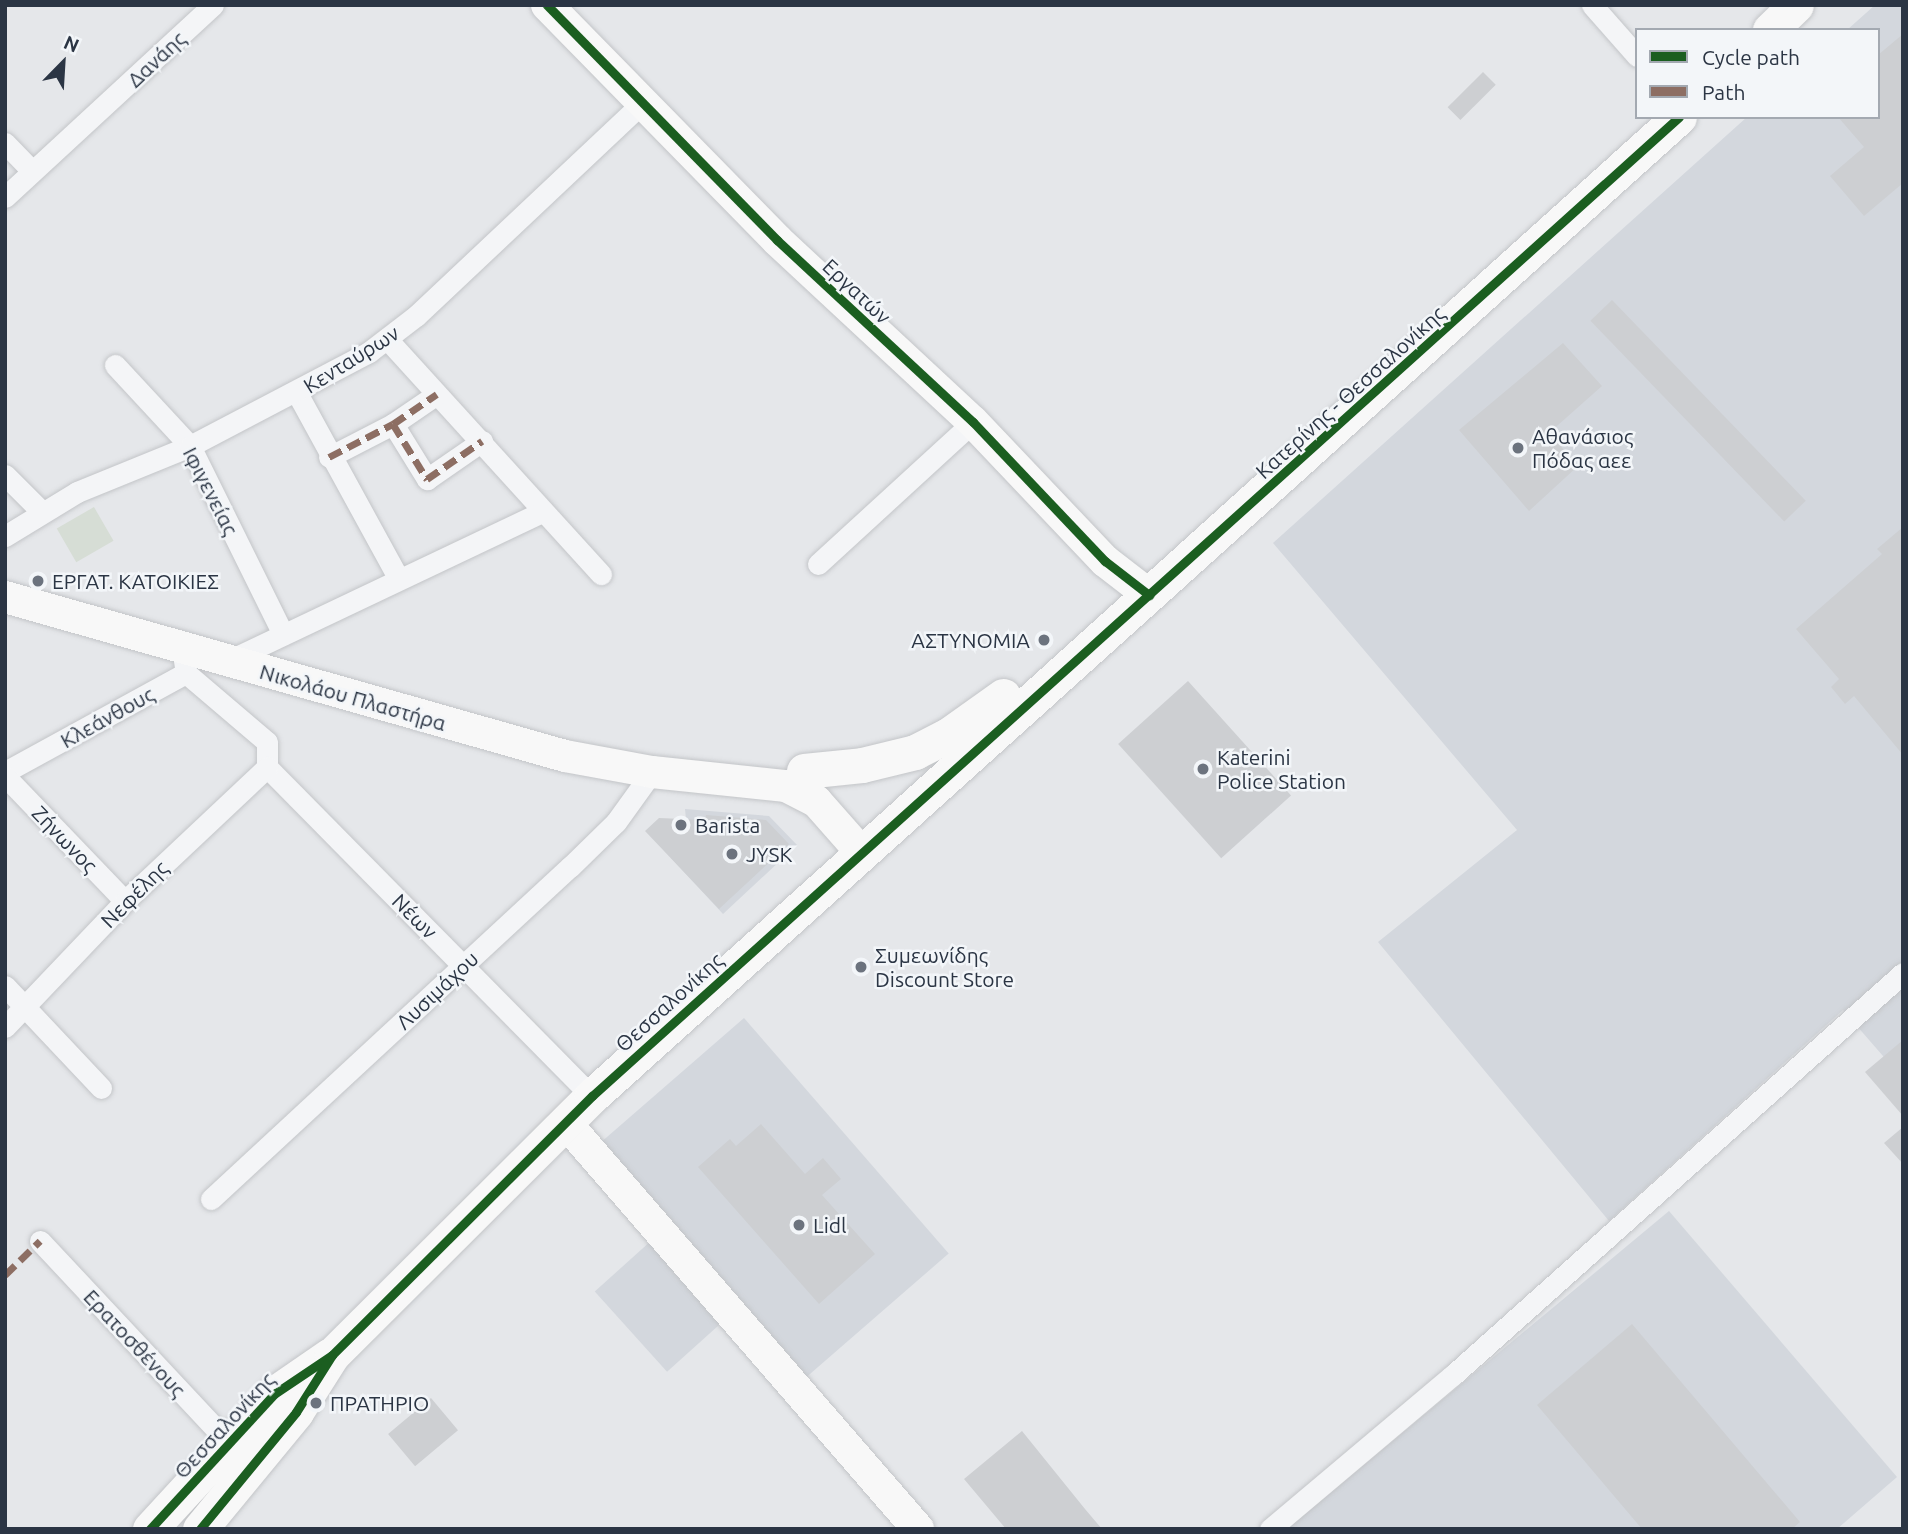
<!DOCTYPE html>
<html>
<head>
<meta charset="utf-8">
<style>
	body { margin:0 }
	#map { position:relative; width:1908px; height:1534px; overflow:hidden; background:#e5e7ea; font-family:Ubuntu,sans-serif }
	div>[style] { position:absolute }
	.built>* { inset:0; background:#d3d7dd; transform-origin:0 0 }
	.green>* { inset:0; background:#d6ddd5; transform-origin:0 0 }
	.building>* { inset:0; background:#cdcfd2; transform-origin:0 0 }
	.roads { filter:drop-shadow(0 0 2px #c3c5c8) drop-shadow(0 0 2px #c3c5c8) }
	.street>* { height:21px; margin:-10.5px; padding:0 10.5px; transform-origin:10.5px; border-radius:10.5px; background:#f4f5f7 }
	.secondary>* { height:32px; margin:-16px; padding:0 16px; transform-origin:16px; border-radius:16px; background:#f8f8f8 }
	.primary>* { height:35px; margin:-17.5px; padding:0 17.5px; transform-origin:17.5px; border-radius:17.5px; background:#f8f8f8 }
	.quiet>* { height:7px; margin-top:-3.5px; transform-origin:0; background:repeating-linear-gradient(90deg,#8d6e63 0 14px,transparent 0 21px) }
	.cycleway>* { height:9px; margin:-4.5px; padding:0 4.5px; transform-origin:4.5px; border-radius:4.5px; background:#1b5e20 }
	.dots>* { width:19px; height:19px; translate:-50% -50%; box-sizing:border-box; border:4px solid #f3f6f9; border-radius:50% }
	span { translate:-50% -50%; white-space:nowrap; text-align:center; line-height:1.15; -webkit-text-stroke:5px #f3f6f9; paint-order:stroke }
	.street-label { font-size:21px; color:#2b3544 }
	.poi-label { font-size:21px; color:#2b3544 }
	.left { translate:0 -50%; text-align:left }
	.right { translate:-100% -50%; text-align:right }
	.frame { position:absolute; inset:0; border:7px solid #2b3544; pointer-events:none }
	.legend { position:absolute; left:1635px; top:28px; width:245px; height:91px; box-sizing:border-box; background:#f3f6f9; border:2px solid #a3a9b1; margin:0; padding:9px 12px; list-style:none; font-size:21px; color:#2b3544 }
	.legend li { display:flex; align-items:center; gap:14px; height:35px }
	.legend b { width:35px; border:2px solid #a3a9b1 }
	.north { position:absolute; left:28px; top:28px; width:70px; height:70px; -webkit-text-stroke:5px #f3f6f9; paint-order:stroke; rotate:24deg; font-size:19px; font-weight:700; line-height:28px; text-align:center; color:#2b3544 }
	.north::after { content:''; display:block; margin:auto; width:24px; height:32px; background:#2b3544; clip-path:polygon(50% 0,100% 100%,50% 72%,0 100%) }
</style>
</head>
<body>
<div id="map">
	<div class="built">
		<div style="clip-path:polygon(1875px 5px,1903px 5px,1903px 1079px,1843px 1010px,1609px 1221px,1378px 942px,1517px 830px,1273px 543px,1747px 117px,1878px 117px,1878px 30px,1847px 30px)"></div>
		<div style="clip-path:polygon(685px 809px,769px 816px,797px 845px,723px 914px,671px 858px,686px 819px)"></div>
		<div style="left:744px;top:1018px;width:312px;height:196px;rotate:49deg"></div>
		<div style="clip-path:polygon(1669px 1211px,1897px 1477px,1837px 1529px,1287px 1529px)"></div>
		<div style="left:652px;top:1240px;width:108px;height:77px;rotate:48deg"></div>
	</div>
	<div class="green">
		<div style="left:94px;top:507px;width:39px;height:43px;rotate:60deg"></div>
	</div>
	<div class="building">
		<div style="clip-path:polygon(1903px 34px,1903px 183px,1864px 216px,1830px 176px,1864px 147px,1838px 117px,1878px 117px,1878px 55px)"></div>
		<div style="left:1483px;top:72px;width:18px;height:50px;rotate:45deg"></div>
		<div style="left:1612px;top:300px;width:279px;height:30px;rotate:46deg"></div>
		<div style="clip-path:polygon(1563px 343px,1602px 386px,1549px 433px,1578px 466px,1529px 511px,1459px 430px)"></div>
		<div style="clip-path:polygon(1903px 527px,1903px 755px,1854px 696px,1845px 704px,1831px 687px,1839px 679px,1796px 629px,1882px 554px,1877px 549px)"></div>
		<div style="left:1188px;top:681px;width:154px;height:94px;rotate:48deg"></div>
		<div style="clip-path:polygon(706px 815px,766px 820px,789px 844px,719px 909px,645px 831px,659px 818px,705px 820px)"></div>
		<div style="clip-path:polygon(1903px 1040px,1903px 1116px,1865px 1072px)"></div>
		<div style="clip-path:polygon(761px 1124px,805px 1174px,823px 1158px,841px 1179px,822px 1195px,875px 1254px,819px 1304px,698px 1167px,730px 1139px,736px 1146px)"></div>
		<div style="clip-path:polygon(1903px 1127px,1903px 1164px,1884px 1143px)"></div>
		<div style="clip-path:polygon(1632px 1324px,1800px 1522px,1792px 1529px,1642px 1529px,1537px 1405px)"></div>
		<div style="left:431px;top:1398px;width:42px;height:56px;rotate:50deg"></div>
		<div style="clip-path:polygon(1022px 1431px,1085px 1509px,1102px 1529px,1006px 1529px,964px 1479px)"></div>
	</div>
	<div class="roads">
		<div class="street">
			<div style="left:1592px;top:5px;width:68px;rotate:48.6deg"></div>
			<div style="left:5px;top:143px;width:39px;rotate:46deg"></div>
			<div style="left:5px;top:197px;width:283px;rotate:-42.7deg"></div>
			<div style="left:387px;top:339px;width:318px;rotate:47.7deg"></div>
			<div style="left:115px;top:365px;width:110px;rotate:47.2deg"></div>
			<div style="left:190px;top:446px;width:210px;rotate:63.7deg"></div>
			<div style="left:297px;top:393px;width:212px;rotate:61.3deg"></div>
			<div style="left:393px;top:424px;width:65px;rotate:58.3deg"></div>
			<div style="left:427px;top:479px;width:67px;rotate:-34.6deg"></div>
			<div style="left:329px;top:457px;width:72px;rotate:-27.3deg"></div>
			<div style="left:393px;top:424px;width:53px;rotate:-34.3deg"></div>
			<div style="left:5px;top:475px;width:52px;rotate:45deg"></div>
			<div style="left:5px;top:536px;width:84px;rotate:-31.4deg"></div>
			<div style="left:77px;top:492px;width:122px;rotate:-22.2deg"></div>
			<div style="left:190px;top:446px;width:202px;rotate:-27.7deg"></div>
			<div style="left:369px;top:352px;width:59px;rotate:-37.5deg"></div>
			<div style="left:416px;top:316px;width:312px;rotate:-43.3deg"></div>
			<div style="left:818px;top:564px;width:210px;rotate:-42.5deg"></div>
			<div style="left:228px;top:661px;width:348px;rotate:-25.4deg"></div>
			<div style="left:186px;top:673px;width:106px;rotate:40.4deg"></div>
			<div style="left:267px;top:742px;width:25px;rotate:90deg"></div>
			<div style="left:267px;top:767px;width:462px;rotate:45.4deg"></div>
			<div style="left:5px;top:772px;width:206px;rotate:-28.7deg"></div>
			<div style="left:186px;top:673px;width:25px;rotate:-99deg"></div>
			<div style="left:5px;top:776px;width:173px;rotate:46.2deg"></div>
			<div style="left:5px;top:986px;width:140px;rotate:46.7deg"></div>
			<div style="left:5px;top:1027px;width:174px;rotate:-46.4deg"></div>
			<div style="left:125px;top:901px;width:195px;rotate:-43.3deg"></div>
			<div style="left:211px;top:1199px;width:489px;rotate:-42.8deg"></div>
			<div style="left:570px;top:867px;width:64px;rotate:-44.4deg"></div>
			<div style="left:616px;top:822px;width:62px;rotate:-54.2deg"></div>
			<div style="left:40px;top:1241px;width:278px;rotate:46.9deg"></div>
			<div style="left:1270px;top:1529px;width:239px;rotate:-40.1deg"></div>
			<div style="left:1453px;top:1375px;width:603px;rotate:-41.78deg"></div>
		</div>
		<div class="secondary">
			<div style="left:547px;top:5px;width:329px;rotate:45.6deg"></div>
			<div style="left:777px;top:240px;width:267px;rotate:42.9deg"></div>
			<div style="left:973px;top:422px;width:192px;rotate:46.5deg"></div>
			<div style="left:1105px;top:561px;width:56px;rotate:37.7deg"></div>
			<div style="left:5px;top:597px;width:582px;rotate:15.85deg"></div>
			<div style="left:565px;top:756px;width:88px;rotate:10.4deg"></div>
			<div style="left:652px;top:772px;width:135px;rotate:6deg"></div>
			<div style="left:786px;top:786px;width:34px;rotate:27deg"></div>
			<div style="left:816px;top:801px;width:68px;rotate:48.6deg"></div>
			<div style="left:565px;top:1122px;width:539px;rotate:49.06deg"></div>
		</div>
		<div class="primary">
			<div style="left:1770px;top:30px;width:36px;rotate:-44deg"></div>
			<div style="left:804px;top:771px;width:58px;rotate:-5.9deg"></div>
			<div style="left:862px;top:765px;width:55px;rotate:-13.8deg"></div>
			<div style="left:915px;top:752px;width:36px;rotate:-27deg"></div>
			<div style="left:947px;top:736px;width:69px;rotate:-35.5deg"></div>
			<div style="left:150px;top:1529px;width:183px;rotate:-47.4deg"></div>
			<div style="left:274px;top:1394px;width:67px;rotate:-34.6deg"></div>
			<div style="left:200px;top:1529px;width:151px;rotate:-50.6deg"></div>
			<div style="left:296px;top:1412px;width:67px;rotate:-57.7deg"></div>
			<div style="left:332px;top:1355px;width:367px;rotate:-44.9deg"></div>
			<div style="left:592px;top:1096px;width:1463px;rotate:-42.01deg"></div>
		</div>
	</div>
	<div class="quiet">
		<div style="left:393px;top:424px;width:65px;rotate:58.3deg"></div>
		<div style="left:427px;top:479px;width:67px;rotate:-34.6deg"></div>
		<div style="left:329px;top:457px;width:72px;rotate:-27.3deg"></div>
		<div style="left:393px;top:424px;width:53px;rotate:-34.3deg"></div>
		<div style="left:5px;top:1275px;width:49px;rotate:-44.2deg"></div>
	</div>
	<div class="cycleway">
		<div style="left:547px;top:5px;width:329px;rotate:45.6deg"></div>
		<div style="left:777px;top:240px;width:267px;rotate:42.9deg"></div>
		<div style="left:973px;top:422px;width:192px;rotate:46.5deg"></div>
		<div style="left:1105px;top:561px;width:56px;rotate:37.7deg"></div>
		<div style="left:150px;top:1529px;width:183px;rotate:-47.4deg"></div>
		<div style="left:274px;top:1394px;width:70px;rotate:-33.9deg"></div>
		<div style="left:200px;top:1529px;width:151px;rotate:-50.6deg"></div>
		<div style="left:296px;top:1412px;width:67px;rotate:-57.7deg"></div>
		<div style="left:332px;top:1355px;width:367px;rotate:-44.9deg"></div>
		<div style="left:592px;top:1096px;width:1463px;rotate:-42.01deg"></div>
	</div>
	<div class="dots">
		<div style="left:1518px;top:448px;background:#6c737e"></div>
		<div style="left:38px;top:581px;background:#6c737e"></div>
		<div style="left:1044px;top:640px;background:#6c737e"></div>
		<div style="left:1203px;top:769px;background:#6c737e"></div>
		<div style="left:681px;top:825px;background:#6c737e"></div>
		<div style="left:732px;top:854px;background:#6c737e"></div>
		<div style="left:861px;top:967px;background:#6c737e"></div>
		<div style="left:799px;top:1225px;background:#6c737e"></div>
		<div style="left:316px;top:1403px;background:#6c737e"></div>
	</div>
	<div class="street-label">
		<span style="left:156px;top:59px;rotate:-43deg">Δανάης</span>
		<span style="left:857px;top:291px;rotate:43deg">Εργατών</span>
		<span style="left:351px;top:359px;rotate:-32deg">Κενταύρων</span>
		<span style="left:1350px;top:392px;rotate:-42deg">Κατερίνης - Θεσσαλονίκης</span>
		<span style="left:211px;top:491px;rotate:63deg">Ιφιγενείας</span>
		<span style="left:353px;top:697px;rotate:16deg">Νικολάου Πλαστήρα</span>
		<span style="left:107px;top:717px;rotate:-29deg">Κλεάνθους</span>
		<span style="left:65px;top:839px;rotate:46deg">Ζήνωνος</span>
		<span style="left:134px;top:894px;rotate:-45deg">Νεφέλης</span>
		<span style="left:415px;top:916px;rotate:45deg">Νέων</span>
		<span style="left:437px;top:990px;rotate:-43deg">Λυσιμάχου</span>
		<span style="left:669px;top:1002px;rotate:-42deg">Θεσσαλονίκης</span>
		<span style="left:135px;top:1343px;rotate:47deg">Ερατοσθένους</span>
		<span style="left:224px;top:1425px;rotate:-47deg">Θεσσαλονίκης</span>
	</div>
	<div class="poi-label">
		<span class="left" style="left:1532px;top:448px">Αθανάσιος<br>Πόδας αεε</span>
		<span class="left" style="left:52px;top:581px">ΕΡΓΑΤ. ΚΑΤΟΙΚΙΕΣ</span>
		<span class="right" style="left:1030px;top:640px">ΑΣΤΥΝΟΜΙΑ</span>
		<span class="left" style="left:1217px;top:769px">Katerini<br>Police Station</span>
		<span class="left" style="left:695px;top:825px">Barista</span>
		<span class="left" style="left:746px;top:854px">JYSK</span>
		<span class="left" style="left:875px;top:967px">Συμεωνίδης<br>Discount Store</span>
		<span class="left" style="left:813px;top:1225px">Lidl</span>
		<span class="left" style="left:330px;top:1403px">ΠΡΑΤΗΡΙΟ</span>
	</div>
	<div class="frame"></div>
	<ul class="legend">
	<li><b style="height:9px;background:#1b5e20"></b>Cycle path</li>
	<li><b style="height:9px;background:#8d6e63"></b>Path</li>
	</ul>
	<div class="north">N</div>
</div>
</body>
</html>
